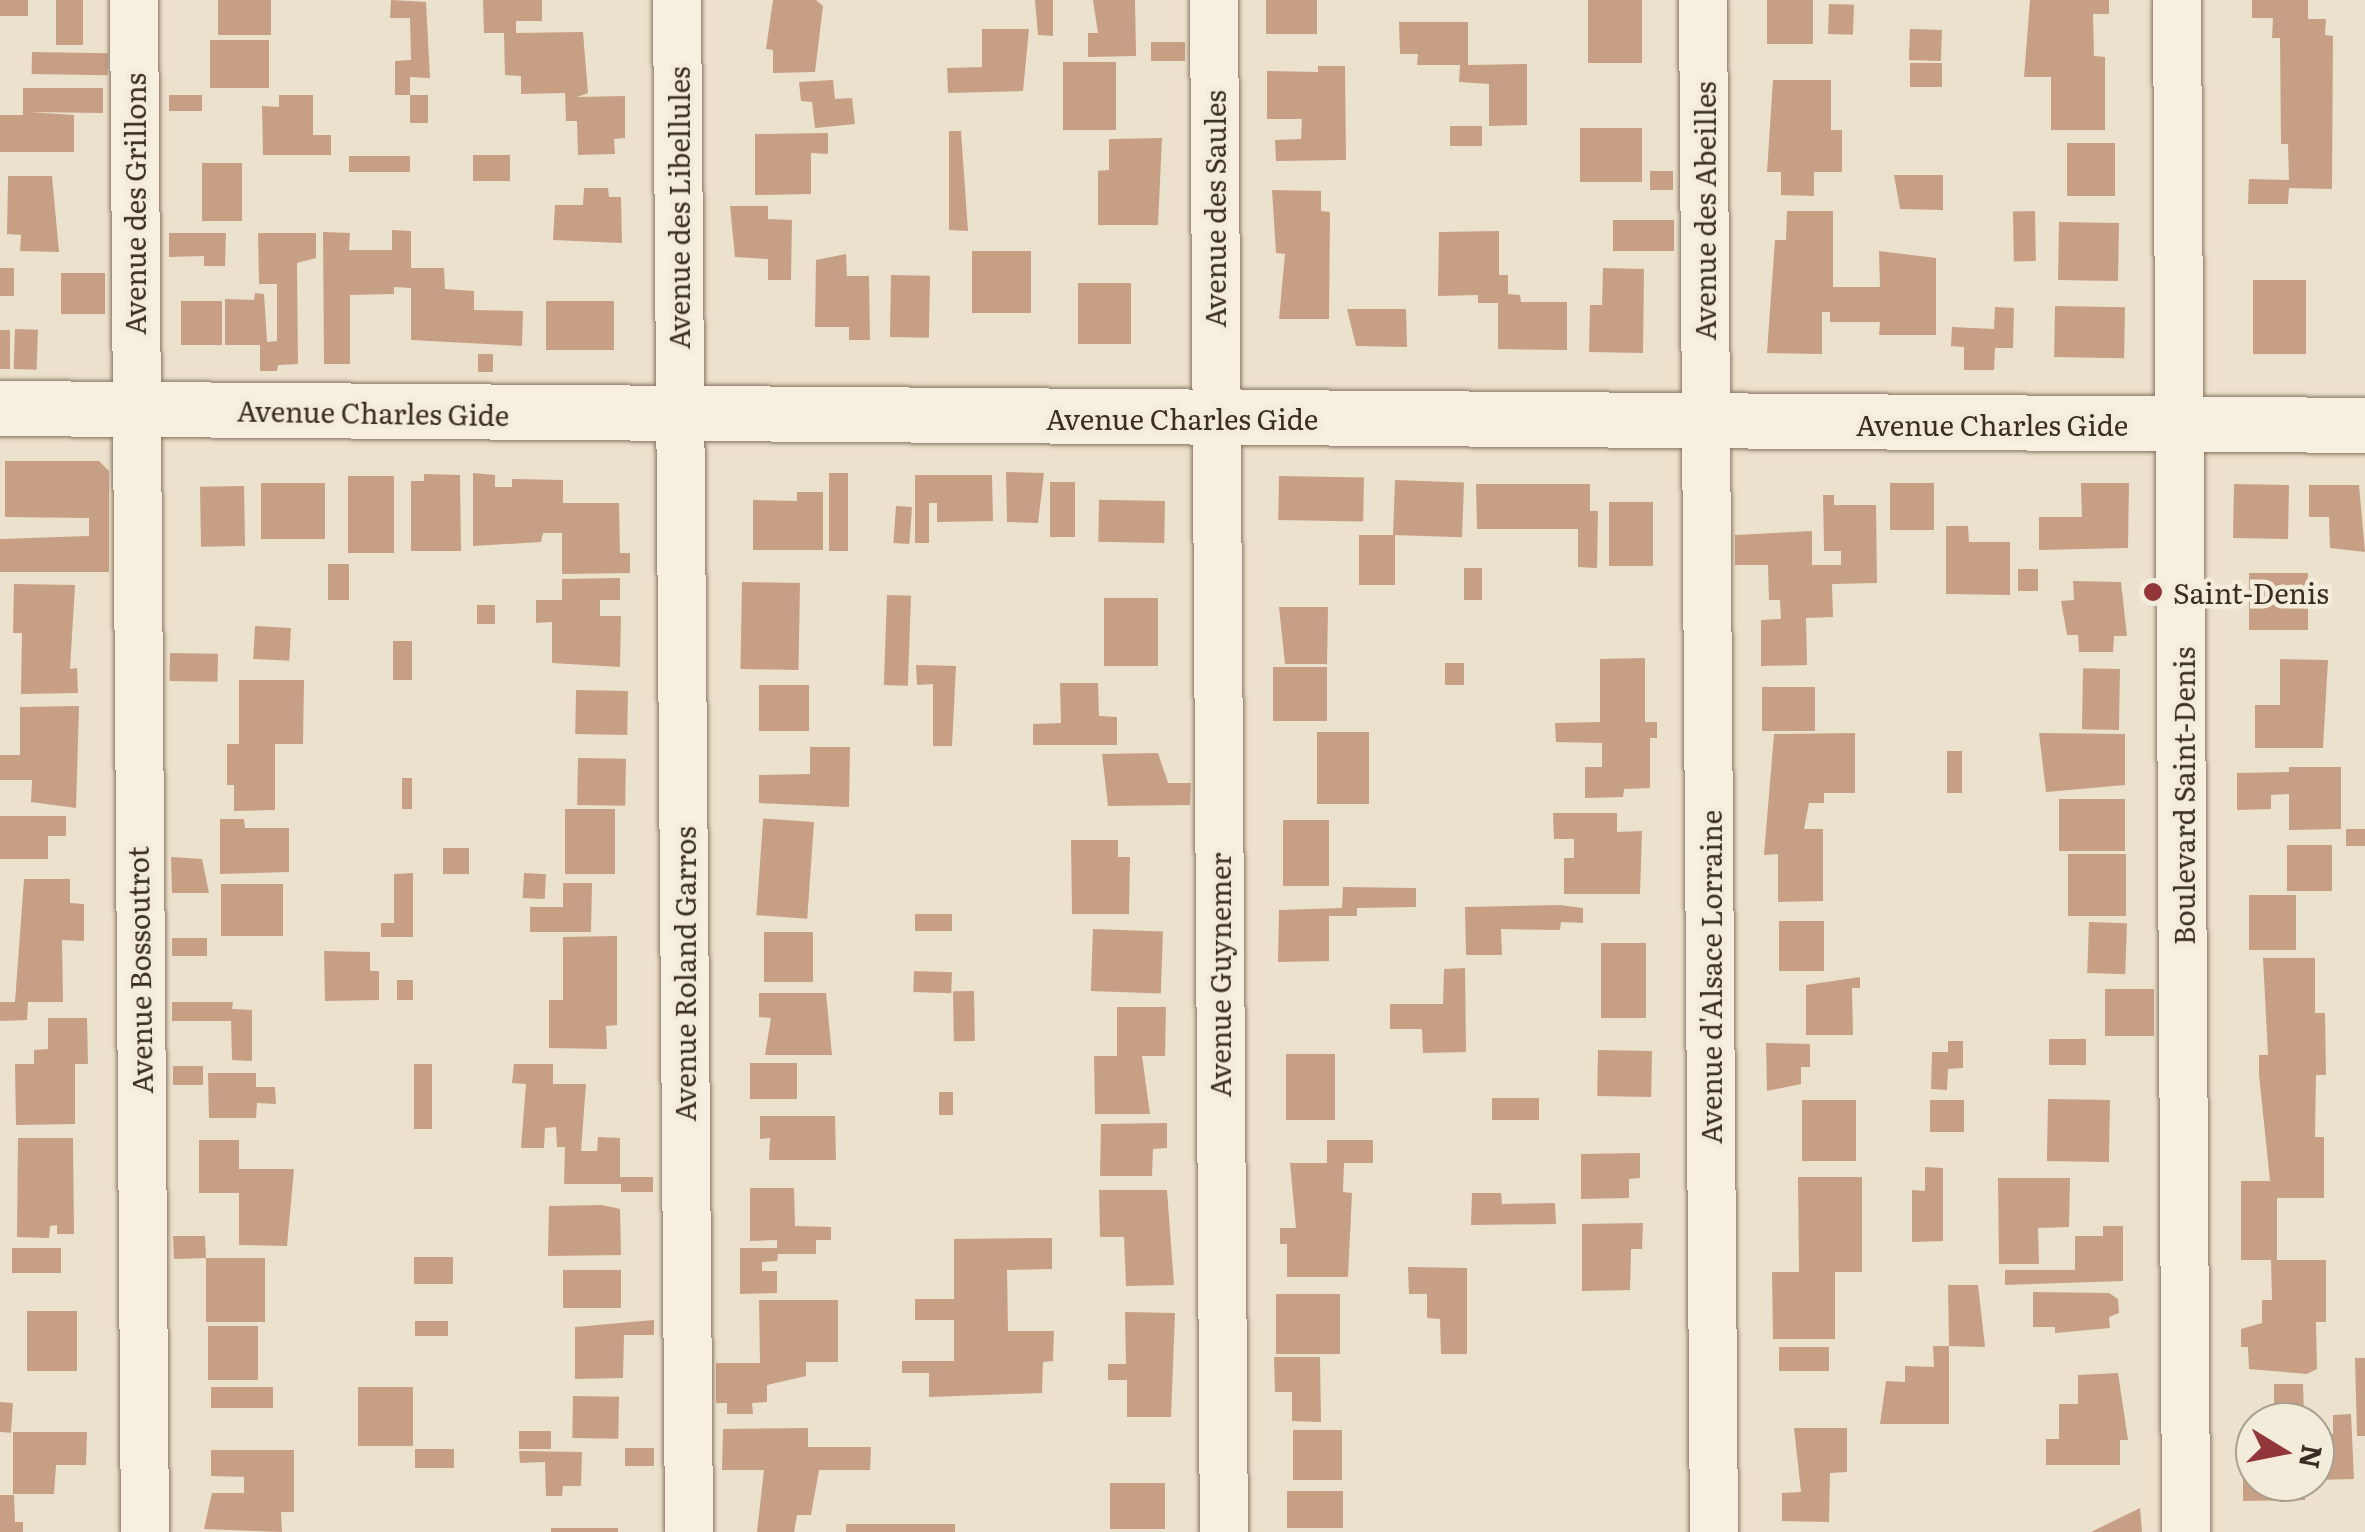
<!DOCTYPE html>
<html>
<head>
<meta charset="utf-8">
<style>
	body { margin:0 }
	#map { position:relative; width:2365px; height:1532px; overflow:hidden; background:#ece1cc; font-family:Literata,serif }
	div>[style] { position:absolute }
	.building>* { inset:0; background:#c79f85; transform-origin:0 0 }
	.roads { filter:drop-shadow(0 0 2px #887561) drop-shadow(0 0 2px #887561) }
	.minor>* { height:48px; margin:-24px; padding:0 24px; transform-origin:24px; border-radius:24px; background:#f7efdf }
	.tertiary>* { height:55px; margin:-27.5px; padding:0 27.5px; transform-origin:27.5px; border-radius:27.5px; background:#f7efdf }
	.dots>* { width:28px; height:28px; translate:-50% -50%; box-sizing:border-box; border:5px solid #f4ecdb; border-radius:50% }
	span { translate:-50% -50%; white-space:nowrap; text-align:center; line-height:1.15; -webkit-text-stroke:9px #f4ecdb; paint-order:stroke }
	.street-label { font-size:28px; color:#3a2d23 }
	.poi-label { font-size:28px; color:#3a2d23 }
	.left { translate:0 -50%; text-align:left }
	.north { position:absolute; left:2235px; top:1402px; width:100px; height:100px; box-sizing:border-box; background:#f4ecdb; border:2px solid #aaa091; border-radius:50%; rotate:100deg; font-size:28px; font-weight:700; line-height:40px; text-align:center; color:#3a2d23 }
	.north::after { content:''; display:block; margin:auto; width:35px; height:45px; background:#923639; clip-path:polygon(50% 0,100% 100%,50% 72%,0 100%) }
</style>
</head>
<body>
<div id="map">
	<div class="building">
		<div style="left:0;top:0;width:28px;height:16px"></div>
		<div style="left:56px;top:0;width:27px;height:45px"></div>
		<div style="left:218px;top:0;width:53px;height:35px"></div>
		<div style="clip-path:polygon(391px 0,426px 2px,430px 78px,410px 77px,410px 95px,395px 95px,395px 61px,411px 60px,410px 18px,390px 18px)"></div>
		<div style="clip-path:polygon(483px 0,542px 0,542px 21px,516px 21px,516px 33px,583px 32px,588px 93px,577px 97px,625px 96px,625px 138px,614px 139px,615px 154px,578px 155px,577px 121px,566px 121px,565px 93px,521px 94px,521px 76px,505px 75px,504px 33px,484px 33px)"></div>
		<div style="clip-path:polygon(773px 0,816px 0,823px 6px,815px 72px,773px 73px,773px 50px,766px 49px)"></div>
		<div style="clip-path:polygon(1035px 0,1053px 0,1053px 36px,1038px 35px)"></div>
		<div style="clip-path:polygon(1093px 0,1135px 0,1136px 56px,1088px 57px,1088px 33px,1098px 33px)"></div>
		<div style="left:1266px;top:0;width:51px;height:34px"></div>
		<div style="left:1588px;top:0;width:54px;height:63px"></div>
		<div style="left:1767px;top:0;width:46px;height:44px"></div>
		<div style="clip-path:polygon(2030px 0,2109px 0,2109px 14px,2093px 14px,2094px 56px,2105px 57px,2105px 130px,2051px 130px,2051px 77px,2024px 77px)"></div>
		<div style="clip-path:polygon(2252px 0,2308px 0,2308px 19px,2326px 19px,2325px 35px,2333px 36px,2332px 189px,2289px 188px,2288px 204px,2248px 204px,2249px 179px,2289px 180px,2288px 144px,2281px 144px,2280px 38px,2272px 38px,2273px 18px,2252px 18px)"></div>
		<div style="left:1829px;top:4px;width:25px;height:30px;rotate:2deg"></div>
		<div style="clip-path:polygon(1399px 22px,1468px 22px,1468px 65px,1527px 64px,1527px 125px,1489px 126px,1489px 84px,1459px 82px,1460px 65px,1417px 65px,1418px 54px,1400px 54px)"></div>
		<div style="clip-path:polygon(982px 29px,1029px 29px,1023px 91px,948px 93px,947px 68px,982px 67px)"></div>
		<div style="left:1910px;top:29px;width:32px;height:31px;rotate:2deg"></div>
		<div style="left:210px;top:40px;width:59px;height:48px"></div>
		<div style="left:1185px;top:42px;width:19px;height:34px;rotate:90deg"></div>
		<div style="left:32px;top:52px;width:76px;height:22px;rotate:1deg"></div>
		<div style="left:1063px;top:62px;width:53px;height:68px"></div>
		<div style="left:1942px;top:63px;width:24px;height:32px;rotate:90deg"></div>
		<div style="clip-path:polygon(1318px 66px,1345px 66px,1346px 160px,1276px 161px,1275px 140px,1301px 139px,1302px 119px,1267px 119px,1267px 71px,1318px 72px)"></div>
		<div style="clip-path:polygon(833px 80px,835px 99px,852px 98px,855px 124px,815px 128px,812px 102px,801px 101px,799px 82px)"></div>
		<div style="clip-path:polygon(1773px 80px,1831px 80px,1831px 130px,1842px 130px,1842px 172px,1814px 172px,1814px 196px,1781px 195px,1781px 172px,1767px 172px)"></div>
		<div style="clip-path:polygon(23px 88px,103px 88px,103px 113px,29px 112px,74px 115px,74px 152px,0 152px,0 115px,23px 115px)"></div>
		<div style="left:169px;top:95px;width:33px;height:16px"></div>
		<div style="clip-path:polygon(279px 95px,313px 95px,313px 135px,331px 135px,331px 155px,263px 155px,262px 106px,279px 107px)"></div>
		<div style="left:410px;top:95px;width:18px;height:28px"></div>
		<div style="left:1450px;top:126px;width:32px;height:20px"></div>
		<div style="left:1580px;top:128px;width:62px;height:54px"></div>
		<div style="clip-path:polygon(949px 131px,961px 131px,968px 231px,949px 230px)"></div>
		<div style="clip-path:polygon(828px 133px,828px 154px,811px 153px,811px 194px,755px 195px,755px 134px)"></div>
		<div style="clip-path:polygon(1162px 138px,1158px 225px,1098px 225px,1098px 171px,1109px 170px,1109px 139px)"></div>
		<div style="left:2115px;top:143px;width:53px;height:48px;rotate:90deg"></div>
		<div style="left:473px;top:155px;width:37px;height:26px"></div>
		<div style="left:349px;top:156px;width:61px;height:16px"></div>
		<div style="left:202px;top:163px;width:40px;height:58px"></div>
		<div style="left:1650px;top:171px;width:23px;height:19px"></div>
		<div style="clip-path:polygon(1894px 175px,1943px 175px,1943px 210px,1900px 209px)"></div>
		<div style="clip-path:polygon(8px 176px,52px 176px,59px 252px,20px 251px,21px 235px,7px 234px)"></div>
		<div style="clip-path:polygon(584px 188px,608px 188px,609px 197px,621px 197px,622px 243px,553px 240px,555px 205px,583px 205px)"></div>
		<div style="clip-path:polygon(1272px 190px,1321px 191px,1321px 211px,1330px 212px,1329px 319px,1279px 319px,1285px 254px,1276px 253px)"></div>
		<div style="clip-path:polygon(730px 206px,768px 206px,768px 219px,792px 220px,791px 280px,768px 280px,768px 259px,735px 257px)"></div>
		<div style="clip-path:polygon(1787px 211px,1833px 211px,1833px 287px,1880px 287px,1879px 251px,1936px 258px,1936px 335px,1879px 335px,1880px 322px,1830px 322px,1830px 312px,1822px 312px,1822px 354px,1767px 353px,1775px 240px,1786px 240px)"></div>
		<div style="left:2035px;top:211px;width:50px;height:22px;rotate:89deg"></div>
		<div style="left:1613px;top:220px;width:61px;height:31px"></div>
		<div style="left:2059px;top:222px;width:60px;height:58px;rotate:1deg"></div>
		<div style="clip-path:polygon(392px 230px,411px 231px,411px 268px,444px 268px,445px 289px,474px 291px,474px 310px,523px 311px,522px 346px,411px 340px,411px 288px,394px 287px,394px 294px,350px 295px,350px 364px,324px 364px,323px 232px,350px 233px,349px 250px,392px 250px)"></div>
		<div style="clip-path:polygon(1499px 231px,1499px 275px,1508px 275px,1508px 294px,1520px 295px,1521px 302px,1567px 302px,1567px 350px,1498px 349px,1498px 303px,1478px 303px,1478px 295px,1438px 296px,1439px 232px)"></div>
		<div style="clip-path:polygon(169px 233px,226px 233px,225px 266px,204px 266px,204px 256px,169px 257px)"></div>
		<div style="clip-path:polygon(258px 233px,316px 233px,316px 258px,297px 263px,298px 364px,278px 365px,277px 371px,260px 371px,260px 345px,225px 345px,225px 299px,254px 300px,255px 293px,264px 294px,267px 342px,277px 341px,277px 284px,259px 284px)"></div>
		<div style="left:972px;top:251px;width:59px;height:62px"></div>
		<div style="clip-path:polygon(846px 254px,847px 276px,869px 276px,870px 340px,849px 340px,849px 327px,815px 327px,816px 260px)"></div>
		<div style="left:0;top:268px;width:14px;height:28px"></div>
		<div style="clip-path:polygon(1603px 268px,1644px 269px,1643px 353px,1589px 352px,1590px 305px,1602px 305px)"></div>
		<div style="left:61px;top:273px;width:44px;height:41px"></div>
		<div style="left:891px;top:275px;width:39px;height:62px;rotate:1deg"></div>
		<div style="left:2253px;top:280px;width:53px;height:74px"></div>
		<div style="left:1078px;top:283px;width:53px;height:61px"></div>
		<div style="left:181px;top:301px;width:41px;height:44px"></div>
		<div style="left:546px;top:301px;width:68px;height:49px"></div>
		<div style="left:2055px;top:306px;width:70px;height:51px;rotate:1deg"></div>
		<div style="clip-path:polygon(1995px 307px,2014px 308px,2013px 348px,1995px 348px,1994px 370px,1964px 370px,1964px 347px,1951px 346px,1952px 327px,1994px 329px)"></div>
		<div style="clip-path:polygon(1347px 309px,1406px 309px,1407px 347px,1356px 346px)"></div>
		<div style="left:15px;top:329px;width:23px;height:40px;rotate:2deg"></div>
		<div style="left:0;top:330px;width:10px;height:39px"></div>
		<div style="left:478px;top:354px;width:15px;height:18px"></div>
		<div style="clip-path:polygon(5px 461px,99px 461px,109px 471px,109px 572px,0 572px,0 539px,89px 536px,89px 518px,5px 517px)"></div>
		<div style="clip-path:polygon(1006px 472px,1044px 473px,1038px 523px,1007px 522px)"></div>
		<div style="clip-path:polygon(473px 473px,495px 475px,495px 487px,512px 487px,512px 479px,563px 480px,563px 503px,619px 503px,620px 553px,630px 553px,630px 573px,562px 574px,562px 533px,543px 533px,541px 542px,473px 546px)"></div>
		<div style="left:829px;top:473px;width:19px;height:78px"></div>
		<div style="clip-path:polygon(424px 474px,460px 475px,461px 551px,411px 551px,411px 481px,424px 481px)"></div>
		<div style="clip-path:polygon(915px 475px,992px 475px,993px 521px,937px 522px,937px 503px,929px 503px,929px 543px,915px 543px)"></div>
		<div style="left:348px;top:476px;width:46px;height:77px"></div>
		<div style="left:1279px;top:476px;width:85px;height:44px;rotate:1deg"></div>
		<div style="left:1395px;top:480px;width:69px;height:55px;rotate:2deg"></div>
		<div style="left:1050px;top:482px;width:25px;height:55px"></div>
		<div style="left:261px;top:483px;width:64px;height:56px"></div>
		<div style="left:1890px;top:483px;width:44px;height:47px"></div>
		<div style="clip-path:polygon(2081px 483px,2129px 483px,2128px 548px,2039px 550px,2039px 517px,2082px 517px)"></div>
		<div style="clip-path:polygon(1476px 484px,1590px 484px,1590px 511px,1598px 511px,1597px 568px,1578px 567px,1578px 529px,1477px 529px)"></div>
		<div style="left:2234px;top:484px;width:55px;height:54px;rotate:1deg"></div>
		<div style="clip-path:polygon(2309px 485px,2359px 485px,2365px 552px,2330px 548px,2329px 517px,2309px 517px)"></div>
		<div style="left:244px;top:486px;width:60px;height:44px;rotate:89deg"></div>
		<div style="clip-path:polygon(797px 492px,823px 492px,823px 550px,753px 550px,753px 500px,797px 501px)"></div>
		<div style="clip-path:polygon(1823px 495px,1834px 495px,1834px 505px,1876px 505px,1877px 583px,1832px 584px,1833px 617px,1806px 618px,1807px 665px,1761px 666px,1761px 620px,1781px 619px,1780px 600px,1769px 600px,1768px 565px,1735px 565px,1735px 535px,1812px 531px,1812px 565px,1841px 565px,1841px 551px,1824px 551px)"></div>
		<div style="left:1165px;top:501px;width:42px;height:66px;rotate:91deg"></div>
		<div style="left:1609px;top:502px;width:44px;height:64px"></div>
		<div style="left:896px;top:506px;width:16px;height:37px;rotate:4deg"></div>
		<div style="clip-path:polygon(1946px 526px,1968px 526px,1969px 542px,2010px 542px,2010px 595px,1946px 594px)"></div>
		<div style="left:1359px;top:535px;width:36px;height:50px"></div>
		<div style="left:328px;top:564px;width:21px;height:36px"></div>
		<div style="left:1464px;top:568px;width:18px;height:32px"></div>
		<div style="left:2018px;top:569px;width:20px;height:22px"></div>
		<div style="left:2249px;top:573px;width:59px;height:57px"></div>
		<div style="clip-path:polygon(620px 578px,620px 600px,600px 600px,600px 616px,621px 616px,620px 667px,552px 663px,552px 622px,536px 623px,536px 600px,562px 600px,562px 579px)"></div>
		<div style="clip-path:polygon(2073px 581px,2121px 582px,2127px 636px,2114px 636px,2113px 652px,2079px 652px,2078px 635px,2067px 635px,2061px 601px,2074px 600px)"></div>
		<div style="left:742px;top:582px;width:58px;height:87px;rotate:1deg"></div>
		<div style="clip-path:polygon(14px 584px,75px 585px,70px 669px,77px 668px,78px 693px,21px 694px,22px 633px,13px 633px)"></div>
		<div style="left:887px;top:595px;width:24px;height:90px;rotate:2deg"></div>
		<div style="left:1158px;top:598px;width:68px;height:54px;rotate:90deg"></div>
		<div style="left:477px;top:605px;width:18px;height:19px"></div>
		<div style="clip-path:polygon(1279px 607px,1328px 607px,1327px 664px,1285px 664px)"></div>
		<div style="left:255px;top:626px;width:36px;height:33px;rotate:3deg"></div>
		<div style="left:412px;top:641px;width:39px;height:19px;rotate:90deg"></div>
		<div style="left:170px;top:653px;width:48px;height:28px;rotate:1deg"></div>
		<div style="clip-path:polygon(1645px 658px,1645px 722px,1657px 722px,1657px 738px,1650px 738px,1650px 788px,1624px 789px,1623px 797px,1585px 798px,1585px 767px,1602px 767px,1602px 743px,1556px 742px,1555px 723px,1600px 722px,1600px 659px)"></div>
		<div style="clip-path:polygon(2280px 659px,2328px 660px,2323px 748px,2255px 748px,2255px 705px,2280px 705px)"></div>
		<div style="left:1445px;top:663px;width:19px;height:22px"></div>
		<div style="clip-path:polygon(916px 665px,956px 666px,952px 746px,933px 746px,933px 684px,917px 685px)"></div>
		<div style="left:1273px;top:667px;width:54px;height:54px"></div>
		<div style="left:2120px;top:669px;width:61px;height:37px;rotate:91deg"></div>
		<div style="clip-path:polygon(239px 680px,304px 680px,303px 744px,275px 744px,275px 810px,234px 811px,234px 785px,227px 785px,227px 744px,239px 744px)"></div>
		<div style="clip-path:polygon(1060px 683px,1098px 683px,1099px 716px,1117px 717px,1117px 745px,1033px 745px,1033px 724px,1061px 723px)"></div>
		<div style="left:759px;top:685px;width:50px;height:46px"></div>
		<div style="left:1815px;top:687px;width:44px;height:53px;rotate:90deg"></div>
		<div style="left:576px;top:690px;width:52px;height:44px;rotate:1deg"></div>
		<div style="clip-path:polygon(79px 706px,76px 808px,31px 802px,32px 780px,0 780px,0 755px,20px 755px,20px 707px)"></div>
		<div style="left:1317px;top:732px;width:52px;height:72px"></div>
		<div style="clip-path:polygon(1855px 733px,1855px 793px,1824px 793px,1824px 803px,1809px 803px,1804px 829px,1823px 829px,1823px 901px,1778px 902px,1778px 854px,1764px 855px,1774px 734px)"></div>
		<div style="clip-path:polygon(2039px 733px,2125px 734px,2125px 785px,2046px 792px)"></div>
		<div style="clip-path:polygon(810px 747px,850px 747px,849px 807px,759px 803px,759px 775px,810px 774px)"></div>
		<div style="left:1947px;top:751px;width:15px;height:42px"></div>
		<div style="clip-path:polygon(1158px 753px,1168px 783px,1191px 783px,1190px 805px,1108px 806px,1102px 754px)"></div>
		<div style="left:578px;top:758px;width:48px;height:47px;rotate:1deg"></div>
		<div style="clip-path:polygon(2289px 767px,2341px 767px,2341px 829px,2289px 830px,2289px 794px,2271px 795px,2271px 809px,2237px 810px,2237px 773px,2289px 772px)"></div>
		<div style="left:402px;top:778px;width:10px;height:31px"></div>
		<div style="left:2059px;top:799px;width:66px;height:52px"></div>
		<div style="left:565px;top:809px;width:50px;height:65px"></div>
		<div style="clip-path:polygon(1553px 813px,1617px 813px,1617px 832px,1642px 831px,1640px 894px,1564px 894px,1564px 858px,1574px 858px,1574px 839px,1554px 839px)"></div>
		<div style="clip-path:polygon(0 816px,66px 816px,66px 836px,48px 836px,48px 859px,0 859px)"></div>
		<div style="clip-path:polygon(220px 819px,244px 819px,245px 828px,289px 828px,289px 872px,220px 874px)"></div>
		<div style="left:1283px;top:820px;width:46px;height:66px"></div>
		<div style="left:814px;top:822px;width:97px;height:51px;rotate:94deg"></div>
		<div style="left:2346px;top:829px;width:19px;height:17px"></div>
		<div style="clip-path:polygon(1071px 840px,1118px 840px,1118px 857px,1130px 857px,1129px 914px,1072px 914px)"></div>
		<div style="left:2287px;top:845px;width:45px;height:46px"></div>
		<div style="left:443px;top:848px;width:26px;height:26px"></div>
		<div style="left:2068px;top:854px;width:58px;height:62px"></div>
		<div style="clip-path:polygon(171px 857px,202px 859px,209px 893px,172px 893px)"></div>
		<div style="clip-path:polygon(413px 873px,413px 937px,381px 937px,381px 923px,394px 923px,394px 874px)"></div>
		<div style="left:524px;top:873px;width:22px;height:25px;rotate:3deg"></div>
		<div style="clip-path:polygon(24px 879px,70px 879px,70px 903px,84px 904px,84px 941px,62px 940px,63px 1002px,28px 1002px,27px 1020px,0 1021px,0 1002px,15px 1002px)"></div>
		<div style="clip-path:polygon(563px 883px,592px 883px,591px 932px,530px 932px,530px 907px,563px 907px)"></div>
		<div style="left:221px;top:884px;width:62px;height:52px"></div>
		<div style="clip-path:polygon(1343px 887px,1416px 888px,1416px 907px,1357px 908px,1357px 916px,1329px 916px,1329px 961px,1278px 962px,1279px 910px,1342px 908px)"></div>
		<div style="left:2249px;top:895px;width:47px;height:55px"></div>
		<div style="clip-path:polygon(1560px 905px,1583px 908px,1583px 923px,1561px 922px,1560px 930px,1501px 929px,1502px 955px,1466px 955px,1465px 907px)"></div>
		<div style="left:915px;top:914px;width:37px;height:17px"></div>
		<div style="left:1779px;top:921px;width:45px;height:50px"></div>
		<div style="left:2089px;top:922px;width:38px;height:51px;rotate:2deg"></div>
		<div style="left:1093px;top:929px;width:70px;height:62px;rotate:2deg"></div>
		<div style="left:764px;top:932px;width:49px;height:50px"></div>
		<div style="clip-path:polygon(617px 936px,617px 1025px,606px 1026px,607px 1049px,549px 1048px,549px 1000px,563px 1000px,563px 937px)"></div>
		<div style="left:207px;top:938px;width:18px;height:35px;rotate:90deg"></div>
		<div style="left:1601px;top:943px;width:45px;height:75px"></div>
		<div style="clip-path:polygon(324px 951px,370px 952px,370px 971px,379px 971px,379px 1000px,325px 1001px)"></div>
		<div style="clip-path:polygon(2263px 958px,2315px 958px,2315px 1013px,2325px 1013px,2326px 1075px,2316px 1075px,2315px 1137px,2324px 1137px,2324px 1198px,2277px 1198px,2277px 1260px,2326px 1260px,2326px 1322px,2316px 1322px,2317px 1369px,2307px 1374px,2249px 1369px,2248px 1347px,2241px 1347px,2241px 1329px,2262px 1323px,2262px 1300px,2272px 1300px,2271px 1260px,2241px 1260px,2241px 1181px,2270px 1181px,2259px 1075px,2259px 1055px,2268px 1055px)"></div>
		<div style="clip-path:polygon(1465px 968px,1466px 1052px,1423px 1053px,1422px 1029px,1390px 1029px,1390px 1004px,1443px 1004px,1444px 969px)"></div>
		<div style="left:914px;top:971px;width:38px;height:21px;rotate:2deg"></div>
		<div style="clip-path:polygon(1860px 977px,1860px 988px,1852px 988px,1853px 1035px,1806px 1035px,1806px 985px)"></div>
		<div style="left:397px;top:980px;width:16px;height:20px"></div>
		<div style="left:2154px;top:989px;width:47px;height:49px;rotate:90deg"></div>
		<div style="left:974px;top:991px;width:50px;height:21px;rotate:89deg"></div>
		<div style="clip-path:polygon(759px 993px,826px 993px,832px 1055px,765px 1055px,771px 1018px,759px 1017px)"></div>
		<div style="clip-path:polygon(172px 1002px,233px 1002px,232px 1009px,252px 1010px,252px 1061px,232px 1060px,231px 1021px,172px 1021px)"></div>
		<div style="clip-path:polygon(1117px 1007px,1166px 1007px,1165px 1056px,1142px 1056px,1150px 1114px,1095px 1114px,1094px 1056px,1117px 1056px)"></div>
		<div style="clip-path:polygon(48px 1018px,87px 1018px,88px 1064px,75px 1064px,75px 1124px,16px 1125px,15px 1064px,34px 1064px,34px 1050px,48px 1049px)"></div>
		<div style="left:2049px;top:1039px;width:37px;height:26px"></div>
		<div style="clip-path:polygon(1948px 1041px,1963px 1041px,1963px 1068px,1948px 1069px,1947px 1090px,1931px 1089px,1932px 1052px,1948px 1052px)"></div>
		<div style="clip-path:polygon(1766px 1043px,1810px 1044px,1810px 1067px,1801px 1067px,1801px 1084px,1767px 1091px)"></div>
		<div style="left:1598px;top:1050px;width:54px;height:46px;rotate:1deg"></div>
		<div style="left:1286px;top:1054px;width:49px;height:66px"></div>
		<div style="left:750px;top:1063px;width:47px;height:36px"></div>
		<div style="left:414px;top:1064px;width:18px;height:65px"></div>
		<div style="clip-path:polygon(514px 1064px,553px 1064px,553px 1084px,586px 1084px,581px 1151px,597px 1151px,598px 1137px,620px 1138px,620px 1177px,653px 1177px,653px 1192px,621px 1192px,621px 1184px,564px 1184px,565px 1147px,557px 1147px,556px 1127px,545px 1128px,544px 1148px,521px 1148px,526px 1084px,512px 1083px)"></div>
		<div style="left:173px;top:1066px;width:30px;height:19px"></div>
		<div style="clip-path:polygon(208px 1073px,256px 1073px,256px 1087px,275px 1087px,276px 1104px,257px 1103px,256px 1118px,209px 1118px)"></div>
		<div style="left:939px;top:1092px;width:14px;height:23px"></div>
		<div style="left:1492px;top:1098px;width:47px;height:22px"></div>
		<div style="left:2048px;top:1099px;width:62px;height:62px;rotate:1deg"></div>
		<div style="left:1802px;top:1100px;width:54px;height:61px"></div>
		<div style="left:1930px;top:1100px;width:34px;height:32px"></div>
		<div style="clip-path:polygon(760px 1116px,835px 1116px,836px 1160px,769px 1160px,770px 1138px,760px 1139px)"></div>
		<div style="clip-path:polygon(1167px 1123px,1167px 1148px,1153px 1149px,1152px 1176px,1100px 1176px,1101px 1124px)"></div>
		<div style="clip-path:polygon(18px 1138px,73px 1138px,74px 1234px,57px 1234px,57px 1225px,50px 1226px,49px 1238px,17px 1237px)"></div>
		<div style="clip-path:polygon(199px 1140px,239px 1140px,239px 1169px,294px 1169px,287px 1246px,239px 1245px,239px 1193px,199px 1193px)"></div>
		<div style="clip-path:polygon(1327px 1140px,1373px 1140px,1373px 1163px,1344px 1163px,1343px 1192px,1352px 1193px,1348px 1277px,1287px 1277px,1287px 1244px,1280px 1244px,1280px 1228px,1296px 1228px,1290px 1163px,1327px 1163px)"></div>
		<div style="clip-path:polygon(1640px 1153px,1640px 1178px,1629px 1179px,1629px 1198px,1581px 1199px,1581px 1154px)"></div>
		<div style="clip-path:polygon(1925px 1167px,1943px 1168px,1943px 1241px,1912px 1242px,1912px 1190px,1925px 1191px)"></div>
		<div style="clip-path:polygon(1798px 1177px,1862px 1177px,1862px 1272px,1835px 1272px,1835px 1339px,1773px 1339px,1772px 1272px,1799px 1272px)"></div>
		<div style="clip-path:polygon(1998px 1178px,2070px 1178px,2069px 1227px,2038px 1228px,2039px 1264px,1999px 1264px)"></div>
		<div style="clip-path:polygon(750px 1188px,794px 1188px,795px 1226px,831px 1227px,831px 1240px,816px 1240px,816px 1254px,778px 1254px,777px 1261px,762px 1262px,762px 1271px,777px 1271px,777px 1293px,740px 1294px,740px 1248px,777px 1248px,777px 1240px,750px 1241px)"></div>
		<div style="clip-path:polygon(1099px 1190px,1167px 1190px,1174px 1285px,1126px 1286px,1124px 1237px,1100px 1237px)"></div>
		<div style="clip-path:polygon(1472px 1193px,1501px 1193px,1502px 1204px,1555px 1203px,1556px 1224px,1471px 1225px)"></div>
		<div style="clip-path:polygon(602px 1205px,620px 1209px,621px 1255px,548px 1256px,549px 1206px)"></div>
		<div style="clip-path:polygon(1643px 1223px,1642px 1249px,1631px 1249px,1630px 1290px,1582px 1291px,1582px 1224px)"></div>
		<div style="clip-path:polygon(2103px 1226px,2123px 1226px,2123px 1281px,2005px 1285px,2005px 1270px,2075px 1270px,2075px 1236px,2103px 1236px)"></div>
		<div style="clip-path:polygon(173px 1236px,205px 1236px,206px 1258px,265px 1258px,265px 1322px,206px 1322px,206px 1258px,174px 1259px)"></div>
		<div style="clip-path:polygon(1052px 1238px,1052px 1269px,1007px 1270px,1008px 1331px,1054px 1331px,1053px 1361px,1043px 1362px,1042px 1393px,929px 1397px,929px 1373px,902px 1373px,902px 1361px,954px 1361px,954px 1320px,915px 1320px,915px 1299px,954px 1299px,954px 1239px)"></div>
		<div style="left:12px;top:1248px;width:49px;height:25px"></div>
		<div style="left:414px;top:1257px;width:39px;height:27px"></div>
		<div style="clip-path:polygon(1408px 1267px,1467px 1268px,1467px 1354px,1441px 1354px,1440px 1319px,1427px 1318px,1427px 1294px,1409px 1294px)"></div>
		<div style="left:621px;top:1270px;width:38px;height:58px;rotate:90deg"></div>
		<div style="clip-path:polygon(1948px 1285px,1978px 1285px,1985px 1347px,1949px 1346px)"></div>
		<div style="clip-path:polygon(2033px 1292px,2109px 1293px,2118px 1299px,2119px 1313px,2109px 1317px,2110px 1328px,2055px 1333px,2055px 1327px,2033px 1327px)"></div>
		<div style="left:1276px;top:1294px;width:64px;height:60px"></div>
		<div style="clip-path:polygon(759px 1300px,838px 1300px,838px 1362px,806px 1362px,806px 1376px,767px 1385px,767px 1402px,752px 1403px,753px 1414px,727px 1414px,727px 1403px,716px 1403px,716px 1363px,760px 1363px)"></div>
		<div style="left:27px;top:1311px;width:50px;height:60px"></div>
		<div style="clip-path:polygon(1125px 1312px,1175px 1313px,1171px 1417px,1127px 1417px,1127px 1380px,1108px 1380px,1108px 1364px,1126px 1364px)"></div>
		<div style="clip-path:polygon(654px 1320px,654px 1335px,624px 1335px,623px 1378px,575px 1379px,575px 1327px)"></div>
		<div style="left:415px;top:1321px;width:33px;height:15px"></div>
		<div style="left:208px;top:1326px;width:50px;height:54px"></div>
		<div style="clip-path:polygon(1933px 1346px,1949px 1346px,1949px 1424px,1880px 1424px,1886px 1381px,1905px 1382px,1905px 1366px,1934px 1367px)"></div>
		<div style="left:1779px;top:1347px;width:50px;height:24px"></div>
		<div style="clip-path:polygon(1274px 1357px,1320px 1357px,1321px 1422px,1292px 1421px,1292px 1392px,1275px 1392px)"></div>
		<div style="clip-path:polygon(2355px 1358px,2365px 1358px,2365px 1436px,2357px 1436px)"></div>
		<div style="clip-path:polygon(2118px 1373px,2128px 1440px,2120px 1440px,2120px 1465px,2046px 1465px,2046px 1439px,2059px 1439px,2059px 1404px,2078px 1404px,2078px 1375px)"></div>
		<div style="clip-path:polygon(2274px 1384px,2303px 1384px,2304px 1416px,2287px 1417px,2286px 1405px,2274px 1405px)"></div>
		<div style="left:211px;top:1387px;width:62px;height:21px"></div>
		<div style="left:358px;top:1387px;width:55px;height:59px"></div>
		<div style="left:573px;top:1396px;width:46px;height:42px;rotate:1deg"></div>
		<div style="left:0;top:1402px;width:13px;height:30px;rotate:4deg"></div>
		<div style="clip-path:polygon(2351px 1414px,2354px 1479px,2315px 1480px,2315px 1434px,2333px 1434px,2333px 1415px)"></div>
		<div style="clip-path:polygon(808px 1428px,808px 1447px,871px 1447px,870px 1470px,819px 1470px,811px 1515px,797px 1515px,794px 1532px,757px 1532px,764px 1470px,722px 1470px,723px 1429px)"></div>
		<div style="clip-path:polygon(1794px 1428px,1847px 1428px,1847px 1472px,1830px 1473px,1829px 1522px,1782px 1521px,1782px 1493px,1801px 1492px)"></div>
		<div style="left:1293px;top:1430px;width:49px;height:50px"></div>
		<div style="left:519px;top:1431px;width:32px;height:18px"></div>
		<div style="clip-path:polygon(13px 1432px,87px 1432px,86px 1465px,56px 1465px,54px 1494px,13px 1494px)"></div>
		<div style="clip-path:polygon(2243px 1446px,2255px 1446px,2255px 1482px,2305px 1482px,2305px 1500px,2243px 1501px)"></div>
		<div style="left:625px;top:1448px;width:29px;height:18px"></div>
		<div style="left:415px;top:1449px;width:39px;height:19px"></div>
		<div style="clip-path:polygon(211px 1450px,294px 1450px,294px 1512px,281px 1512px,282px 1532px,204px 1529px,212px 1493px,244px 1493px,244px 1477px,211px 1476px)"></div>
		<div style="clip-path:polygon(519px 1451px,582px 1452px,581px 1486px,563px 1486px,562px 1496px,546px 1496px,545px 1462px,520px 1463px)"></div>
		<div style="left:1110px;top:1483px;width:55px;height:46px"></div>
		<div style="left:1343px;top:1491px;width:37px;height:56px;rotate:90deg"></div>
		<div style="clip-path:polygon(0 1495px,14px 1495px,15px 1522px,23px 1522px,23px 1532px,0 1532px)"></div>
		<div style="clip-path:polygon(2140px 1508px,2142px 1532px,2091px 1532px)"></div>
		<div style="left:846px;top:1524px;width:109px;height:8px"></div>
		<div style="left:551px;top:1528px;width:67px;height:4px"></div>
	</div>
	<div class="roads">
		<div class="minor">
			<div style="left:134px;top:0;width:1532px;rotate:89.59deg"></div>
			<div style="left:677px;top:0;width:1532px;rotate:89.55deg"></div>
			<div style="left:1214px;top:0;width:1532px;rotate:89.63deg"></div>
			<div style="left:1703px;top:0;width:1532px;rotate:89.59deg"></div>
			<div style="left:2177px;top:0;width:1532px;rotate:89.66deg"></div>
		</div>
		<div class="tertiary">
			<div style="left:0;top:408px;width:2365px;rotate:0.41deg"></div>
		</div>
	</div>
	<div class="dots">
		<div style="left:2153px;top:592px;background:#923639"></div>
	</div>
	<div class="street-label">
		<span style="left:134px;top:204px;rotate:-90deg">Avenue des Grillons</span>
		<span style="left:678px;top:208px;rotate:-90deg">Avenue des Libellules</span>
		<span style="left:1214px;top:209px;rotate:-90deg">Avenue des Saules</span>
		<span style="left:1704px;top:211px;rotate:-90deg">Avenue des Abeilles</span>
		<span style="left:373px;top:412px;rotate:1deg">Avenue Charles Gide</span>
		<span style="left:1182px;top:418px">Avenue Charles Gide</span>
		<span style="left:1992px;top:424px">Avenue Charles Gide</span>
		<span style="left:2183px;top:796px;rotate:-90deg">Boulevard Saint-Denis</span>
		<span style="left:139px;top:970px;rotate:-91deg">Avenue Bossoutrot</span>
		<span style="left:684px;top:974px;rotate:-90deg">Avenue Roland Garros</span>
		<span style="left:1219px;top:975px;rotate:-90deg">Avenue Guynemer</span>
		<span style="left:1710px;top:977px;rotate:-90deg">Avenue d'Alsace Lorraine</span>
	</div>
	<div class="poi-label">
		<span class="left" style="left:2173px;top:592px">Saint-Denis</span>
	</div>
	<div class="north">N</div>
</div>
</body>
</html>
